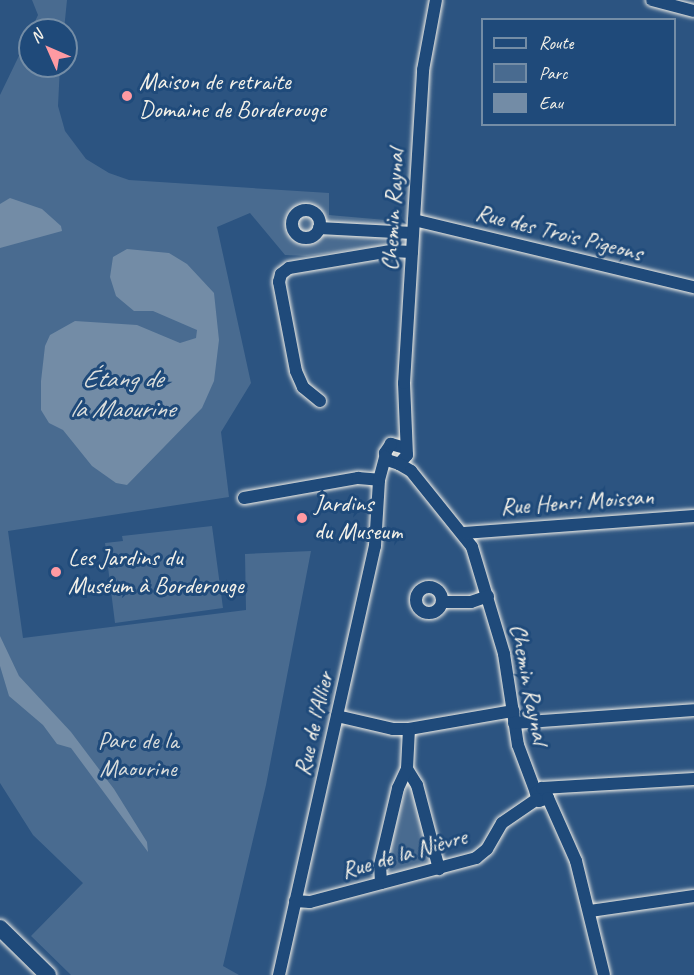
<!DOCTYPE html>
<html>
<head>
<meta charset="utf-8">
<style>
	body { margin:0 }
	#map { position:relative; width:694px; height:975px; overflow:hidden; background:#2c5481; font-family:Caveat,sans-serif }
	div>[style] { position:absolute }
	.green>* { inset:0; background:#496b90 }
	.water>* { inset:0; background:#738ca6 }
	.roads { filter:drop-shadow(0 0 2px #f4f1e8) drop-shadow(0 0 2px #f4f1e8) }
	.street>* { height:12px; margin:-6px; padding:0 6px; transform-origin:6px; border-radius:6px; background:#1f4a7a }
	.street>.ring { margin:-6px; padding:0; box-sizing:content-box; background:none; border:12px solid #1f4a7a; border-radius:50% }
	.secondary>* { height:16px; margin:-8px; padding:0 8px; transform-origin:8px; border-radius:8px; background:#1f4a7a }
	.dots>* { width:16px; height:16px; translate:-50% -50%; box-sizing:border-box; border:3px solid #1f4a7a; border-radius:50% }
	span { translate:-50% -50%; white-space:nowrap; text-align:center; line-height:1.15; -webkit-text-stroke:6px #1f4a7a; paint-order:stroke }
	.poi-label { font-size:24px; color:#f4f1e8 }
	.left { translate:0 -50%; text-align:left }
	.street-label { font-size:24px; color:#f4f1e8 }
	.park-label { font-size:24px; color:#dadddb }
	.water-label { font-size:26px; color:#dadddb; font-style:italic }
	.legend { position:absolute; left:481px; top:18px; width:195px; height:108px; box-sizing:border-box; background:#1f4a7a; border:2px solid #748da6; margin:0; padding:8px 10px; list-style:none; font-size:18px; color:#f4f1e8 }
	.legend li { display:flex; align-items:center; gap:12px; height:30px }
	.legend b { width:30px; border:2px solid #748da6 }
	.north { position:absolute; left:18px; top:18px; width:60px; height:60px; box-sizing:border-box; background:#1f4a7a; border:2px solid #748da6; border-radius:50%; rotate:315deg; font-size:16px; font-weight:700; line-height:24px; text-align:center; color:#f4f1e8 }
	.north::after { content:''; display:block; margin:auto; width:21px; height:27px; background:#ff9aa2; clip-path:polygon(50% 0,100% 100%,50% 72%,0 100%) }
</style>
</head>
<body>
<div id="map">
	<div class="green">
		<div style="clip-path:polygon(32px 0,67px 0,64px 30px,31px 30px,38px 15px)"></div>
		<div style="clip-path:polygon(30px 33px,30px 66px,60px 66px,58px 106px,65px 131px,86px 159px,109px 173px,129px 180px,329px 193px,329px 215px,397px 221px,395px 244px,307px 256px,285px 255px,250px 213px,217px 227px,251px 383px,221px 432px,229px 497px,8px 531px,23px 638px,246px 610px,245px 554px,311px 551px,266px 785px,223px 966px,239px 975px,71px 975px,31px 936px,83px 883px,33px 835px,0 783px,0 95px)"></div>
		<div style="clip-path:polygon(212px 526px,223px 608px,115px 623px,105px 543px,123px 541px,122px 536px)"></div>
		<div style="clip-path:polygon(407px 784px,413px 788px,431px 856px,428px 865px,394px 876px,384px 869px)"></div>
	</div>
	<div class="water">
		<div style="clip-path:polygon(10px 198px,42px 209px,61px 226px,62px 231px,0 248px,0 204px)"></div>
		<div style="clip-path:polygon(127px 249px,169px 253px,187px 264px,214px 293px,219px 340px,214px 381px,202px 408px,127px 485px,116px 483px,92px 466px,63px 430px,49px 423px,41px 410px,41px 381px,45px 346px,50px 335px,75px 321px,137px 325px,180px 343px,196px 338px,197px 330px,153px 311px,134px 311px,116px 296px,110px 277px,113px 257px)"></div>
		<div style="clip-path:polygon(0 636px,19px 676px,71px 732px,114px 789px,147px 842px,148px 852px,71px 748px,57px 744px,43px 725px,9px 696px,0 666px)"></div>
	</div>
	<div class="roads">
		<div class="street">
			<div style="left:652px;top:0;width:43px;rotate:14.7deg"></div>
			<div class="ring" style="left:292px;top:210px;width:16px;height:16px"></div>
			<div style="left:414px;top:220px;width:288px;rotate:13.5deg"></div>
			<div style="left:319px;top:228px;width:94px;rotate:3deg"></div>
			<div style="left:320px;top:401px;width:22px;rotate:-141deg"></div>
			<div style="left:303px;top:387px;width:17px;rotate:-114deg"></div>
			<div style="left:296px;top:371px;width:91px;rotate:-100.8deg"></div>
			<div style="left:279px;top:282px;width:8px;rotate:-76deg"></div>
			<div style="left:281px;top:274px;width:10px;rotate:-37deg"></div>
			<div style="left:289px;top:268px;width:103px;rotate:-9.5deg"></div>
			<div style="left:391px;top:251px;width:21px;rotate:3deg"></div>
			<div style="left:405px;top:448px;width:15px;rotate:-164deg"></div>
			<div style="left:391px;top:444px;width:11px;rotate:124deg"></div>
			<div style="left:385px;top:453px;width:7px;rotate:74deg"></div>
			<div style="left:387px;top:460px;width:13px;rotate:18deg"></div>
			<div style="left:399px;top:464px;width:12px;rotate:-48deg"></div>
			<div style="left:407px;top:455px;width:72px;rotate:-92.4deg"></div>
			<div style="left:404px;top:383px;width:314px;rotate:-86.5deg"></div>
			<div style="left:423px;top:70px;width:71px;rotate:-79.5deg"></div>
			<div style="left:399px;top:464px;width:14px;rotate:30deg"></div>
			<div style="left:411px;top:471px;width:97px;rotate:51.2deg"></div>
			<div style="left:472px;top:547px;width:112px;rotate:73.3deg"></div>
			<div style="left:504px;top:654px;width:92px;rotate:81.3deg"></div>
			<div style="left:518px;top:745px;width:51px;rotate:69.4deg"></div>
			<div style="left:244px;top:498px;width:116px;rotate:-10deg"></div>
			<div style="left:358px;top:478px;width:21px;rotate:5deg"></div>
			<div style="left:463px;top:533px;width:232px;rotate:-4.2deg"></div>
			<div class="ring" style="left:416px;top:587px;width:14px;height:14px"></div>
			<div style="left:442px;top:602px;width:29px"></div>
			<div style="left:471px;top:602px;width:18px;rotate:-19deg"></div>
			<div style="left:337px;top:716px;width:57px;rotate:13.1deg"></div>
			<div style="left:393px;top:729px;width:16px"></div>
			<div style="left:409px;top:729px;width:106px;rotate:-9.8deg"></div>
			<div style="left:514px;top:723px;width:180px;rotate:-4.1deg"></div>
			<div style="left:409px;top:729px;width:40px;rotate:92.9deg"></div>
			<div style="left:407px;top:769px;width:19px;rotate:58deg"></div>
			<div style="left:417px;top:785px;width:87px;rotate:75.3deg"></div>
			<div style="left:545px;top:789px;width:9px;rotate:72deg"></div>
			<div style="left:548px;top:798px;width:9px;rotate:162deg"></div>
			<div style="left:539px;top:801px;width:9px;rotate:-111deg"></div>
			<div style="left:536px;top:793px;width:8px;rotate:-40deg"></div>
			<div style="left:542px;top:788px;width:152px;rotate:-3.4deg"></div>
			<div style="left:548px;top:798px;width:69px;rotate:66deg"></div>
			<div style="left:576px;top:861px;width:117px;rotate:76.2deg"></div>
			<div style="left:381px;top:883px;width:18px;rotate:-93deg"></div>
			<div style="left:380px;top:865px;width:79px;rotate:-76.8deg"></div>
			<div style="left:398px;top:788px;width:21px;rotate:-65deg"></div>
			<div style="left:295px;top:901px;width:15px;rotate:4deg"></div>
			<div style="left:310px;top:902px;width:172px;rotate:-14.8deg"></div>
			<div style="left:476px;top:858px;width:14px;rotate:-39deg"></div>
			<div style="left:487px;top:849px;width:30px;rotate:-60deg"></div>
			<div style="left:502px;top:823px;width:42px;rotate:-34.4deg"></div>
			<div style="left:590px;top:911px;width:105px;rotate:-8.2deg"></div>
			<div style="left:279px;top:975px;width:440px;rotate:-77.4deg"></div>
			<div style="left:375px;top:546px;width:66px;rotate:-86.5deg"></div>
			<div style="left:379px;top:480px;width:24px;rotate:-75deg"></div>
		</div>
		<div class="secondary">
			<div style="left:0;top:928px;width:67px;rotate:44.4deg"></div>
		</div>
	</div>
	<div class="dots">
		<div style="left:127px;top:96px;background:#ff9aa2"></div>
		<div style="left:302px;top:518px;background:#ff9aa2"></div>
		<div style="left:56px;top:572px;background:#ff9aa2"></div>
	</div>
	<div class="poi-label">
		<span class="left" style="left:139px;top:96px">Maison de retraite<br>Domaine de Borderouge</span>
		<span class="left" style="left:314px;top:518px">Jardins<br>du Museum</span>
		<span class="left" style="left:68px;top:572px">Les Jardins du<br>Muséum à Borderouge</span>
	</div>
	<div class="street-label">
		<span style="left:393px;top:210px;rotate:-87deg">Chemin Raynal</span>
		<span style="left:559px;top:233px;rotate:14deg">Rue des Trois Pigeons</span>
		<span style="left:577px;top:502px;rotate:-4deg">Rue Henri Moissan</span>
		<span style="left:529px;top:684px;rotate:79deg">Chemin Raynal</span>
		<span style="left:314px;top:724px;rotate:-77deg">Rue de l'Allier</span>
		<span style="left:404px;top:854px;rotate:-16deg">Rue de la Nièvre</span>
	</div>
	<div class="park-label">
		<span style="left:138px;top:755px">Parc de la<br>Maourine</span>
	</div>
	<div class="water-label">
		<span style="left:122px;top:394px">Étang de<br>la Maourine</span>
	</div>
	<ul class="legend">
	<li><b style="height:8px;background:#1f4a7a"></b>Route</li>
	<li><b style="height:16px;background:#496b90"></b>Parc</li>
	<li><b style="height:16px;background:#738ca6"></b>Eau</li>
	</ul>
	<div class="north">N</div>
</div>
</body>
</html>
